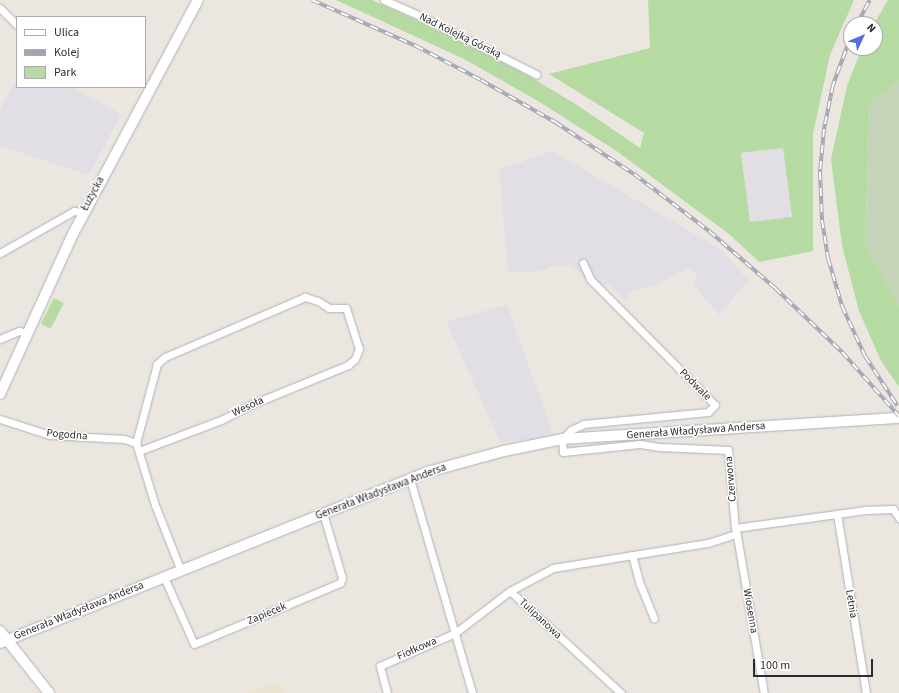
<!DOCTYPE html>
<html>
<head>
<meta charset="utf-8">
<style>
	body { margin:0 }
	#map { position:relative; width:899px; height:693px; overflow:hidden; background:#ebe7e0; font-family:"Source Sans 3",sans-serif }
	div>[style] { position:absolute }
	.industrial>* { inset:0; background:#e1dfe5; transform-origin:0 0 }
	.education>* { inset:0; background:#ebe3d2 }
	.green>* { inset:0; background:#b5dba3; transform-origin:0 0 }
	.cemetery>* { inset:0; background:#c5d3b9 }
	.roads { filter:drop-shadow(0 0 1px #b0b1ba) drop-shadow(0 0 1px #b0b1ba) }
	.street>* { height:7px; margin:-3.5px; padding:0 3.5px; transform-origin:3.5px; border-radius:3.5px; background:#fff }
	.secondary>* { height:10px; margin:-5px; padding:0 5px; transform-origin:5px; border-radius:5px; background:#fff }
	.rail>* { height:4px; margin-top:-2px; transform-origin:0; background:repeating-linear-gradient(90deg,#fff 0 8px,#a3a5b3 0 16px); box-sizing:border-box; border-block:1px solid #a3a5b3 }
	span { translate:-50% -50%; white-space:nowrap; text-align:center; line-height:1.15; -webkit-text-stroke:3px #fff; paint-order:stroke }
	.street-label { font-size:11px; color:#2c2c2c }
	.legend { position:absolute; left:16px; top:16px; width:130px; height:72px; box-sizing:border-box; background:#fff; border:1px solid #ababab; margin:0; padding:5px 7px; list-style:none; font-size:12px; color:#2c2c2c }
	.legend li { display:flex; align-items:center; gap:8px; height:20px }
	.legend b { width:20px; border:1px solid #ababab }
	.north { position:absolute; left:843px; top:16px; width:40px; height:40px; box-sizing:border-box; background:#fff; border:1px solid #ababab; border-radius:50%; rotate:46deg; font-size:11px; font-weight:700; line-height:16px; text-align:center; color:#2c2c2c }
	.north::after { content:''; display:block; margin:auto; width:14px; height:18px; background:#556ce4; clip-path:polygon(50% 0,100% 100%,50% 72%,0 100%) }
	.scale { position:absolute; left:753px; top:659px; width:120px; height:18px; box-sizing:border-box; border:2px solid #2c2c2c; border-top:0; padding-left:5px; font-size:12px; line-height:14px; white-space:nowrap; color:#2c2c2c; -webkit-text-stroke:3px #fff; paint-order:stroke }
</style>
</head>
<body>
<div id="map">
	<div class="industrial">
		<div style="clip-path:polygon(17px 79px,17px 87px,71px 87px,121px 114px,89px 175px,0 146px,0 109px)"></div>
		<div style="left:783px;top:148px;width:70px;height:42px;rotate:83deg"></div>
		<div style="clip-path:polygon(552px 151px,719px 248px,748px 280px,719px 315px,694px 285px,697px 276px,688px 268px,658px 284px,634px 290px,624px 300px,608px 284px,600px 286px,592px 285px,572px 266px,555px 265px,540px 271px,508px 273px,499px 170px)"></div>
		<div style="clip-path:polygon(507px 305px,553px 433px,533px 439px,500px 442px,446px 321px)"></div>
	</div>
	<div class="education">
		<div style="clip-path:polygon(279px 681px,284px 693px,246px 693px)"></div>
	</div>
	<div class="green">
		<div style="clip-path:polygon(evenodd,336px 0,372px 0,445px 33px,529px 76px,577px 105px,640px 148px,644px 133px,549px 74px,650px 48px,648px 0,854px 0,830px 55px,813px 134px,813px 251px,759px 262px,729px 234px,618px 152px,538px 101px,464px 59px,336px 0,783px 148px,792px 217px,750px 222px,741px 153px,783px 148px)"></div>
		<div style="clip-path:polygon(888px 0,899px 0,899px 81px,870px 103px,865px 243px,899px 305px,899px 387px,881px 361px,859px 311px,842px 246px,831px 159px,847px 86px,862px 48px,875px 48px,874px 24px)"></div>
		<div style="left:54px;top:298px;width:11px;height:29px;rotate:27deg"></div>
	</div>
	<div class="cemetery">
		<div style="clip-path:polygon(899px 81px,899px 305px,865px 243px,870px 103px)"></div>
	</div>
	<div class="roads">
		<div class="street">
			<div style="left:384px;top:0;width:43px;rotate:23.6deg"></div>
			<div style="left:423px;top:17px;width:127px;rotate:26.8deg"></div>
			<div style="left:0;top:8px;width:24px;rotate:45deg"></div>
			<div style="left:0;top:253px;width:85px;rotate:-29.6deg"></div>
			<div style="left:74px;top:211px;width:10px;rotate:6deg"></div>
			<div style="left:583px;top:263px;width:17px;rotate:66deg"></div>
			<div style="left:590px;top:279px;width:177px;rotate:45.2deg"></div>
			<div style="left:715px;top:405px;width:10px;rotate:135deg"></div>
			<div style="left:708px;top:412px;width:125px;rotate:174.5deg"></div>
			<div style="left:584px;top:424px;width:14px;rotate:155deg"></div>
			<div style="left:571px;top:430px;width:13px;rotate:135deg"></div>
			<div style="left:562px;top:439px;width:13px;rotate:86deg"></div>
			<div style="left:563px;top:452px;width:77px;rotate:-5.9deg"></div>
			<div style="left:640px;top:444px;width:20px;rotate:9deg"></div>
			<div style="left:660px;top:447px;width:68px;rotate:2.5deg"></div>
			<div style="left:728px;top:450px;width:78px;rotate:84.9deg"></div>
			<div style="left:735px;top:528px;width:132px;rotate:-7.8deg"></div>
			<div style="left:866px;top:510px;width:27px;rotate:-2deg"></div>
			<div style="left:893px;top:509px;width:11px;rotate:56deg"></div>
			<div style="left:0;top:339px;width:21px;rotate:-23deg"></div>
			<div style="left:19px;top:331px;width:7px;rotate:16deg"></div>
			<div style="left:0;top:419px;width:52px;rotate:17.7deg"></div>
			<div style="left:50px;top:435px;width:74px;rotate:3.1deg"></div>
			<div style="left:124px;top:439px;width:13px;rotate:18deg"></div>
			<div style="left:139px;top:451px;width:88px;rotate:-20.7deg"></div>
			<div style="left:221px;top:420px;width:33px;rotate:-27deg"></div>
			<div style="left:250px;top:405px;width:106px;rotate:-22.2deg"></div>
			<div style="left:348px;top:365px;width:9px;rotate:-41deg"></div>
			<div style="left:355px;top:359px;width:11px;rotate:-68deg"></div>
			<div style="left:359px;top:349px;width:43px;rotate:-107.6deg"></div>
			<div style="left:346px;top:308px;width:17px;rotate:180deg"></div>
			<div style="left:329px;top:308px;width:13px;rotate:-148deg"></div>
			<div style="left:318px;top:301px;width:14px;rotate:-163deg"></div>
			<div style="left:305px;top:297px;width:152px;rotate:156.8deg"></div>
			<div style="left:165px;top:357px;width:11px;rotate:139deg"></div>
			<div style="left:157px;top:364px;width:82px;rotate:104.9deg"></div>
			<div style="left:136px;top:443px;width:65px;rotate:73deg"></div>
			<div style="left:155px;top:505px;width:71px;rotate:68.5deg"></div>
			<div style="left:410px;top:479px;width:223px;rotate:73.8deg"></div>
			<div style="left:837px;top:514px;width:181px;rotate:80.8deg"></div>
			<div style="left:736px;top:530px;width:165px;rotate:80.3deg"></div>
			<div style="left:632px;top:555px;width:30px;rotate:75deg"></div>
			<div style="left:640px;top:584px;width:37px;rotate:68deg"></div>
			<div style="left:164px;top:577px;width:73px;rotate:65.9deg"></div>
			<div style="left:194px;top:644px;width:158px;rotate:-22.7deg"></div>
			<div style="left:340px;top:583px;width:5px;rotate:-68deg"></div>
			<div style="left:342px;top:578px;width:68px;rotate:-106.3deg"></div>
			<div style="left:510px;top:591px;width:49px;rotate:-28.1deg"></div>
			<div style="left:553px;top:568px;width:157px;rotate:-9.2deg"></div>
			<div style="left:708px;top:543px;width:29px;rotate:-18deg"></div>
			<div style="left:387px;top:693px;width:28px;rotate:-105deg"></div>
			<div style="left:380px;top:666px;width:82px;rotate:-23.7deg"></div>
			<div style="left:455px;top:633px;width:69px;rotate:-37.4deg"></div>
			<div style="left:510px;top:591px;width:151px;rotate:42.6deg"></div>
		</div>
		<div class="secondary">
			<div style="left:0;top:394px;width:176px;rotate:-65.5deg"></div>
			<div style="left:73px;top:234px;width:265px;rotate:-61.9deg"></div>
			<div style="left:0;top:631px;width:79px;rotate:51.7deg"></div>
			<div style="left:0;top:643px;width:464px;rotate:-21.8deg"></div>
			<div style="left:431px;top:471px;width:76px;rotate:-15.3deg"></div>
			<div style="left:504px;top:451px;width:59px;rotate:-11.7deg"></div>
			<div style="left:562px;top:439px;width:338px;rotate:-3.6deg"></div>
		</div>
	</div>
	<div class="rail">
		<div style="left:312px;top:0;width:114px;rotate:23.9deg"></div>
		<div style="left:416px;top:46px;width:73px;rotate:27.6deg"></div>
		<div style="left:481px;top:80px;width:85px;rotate:29.6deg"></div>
		<div style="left:555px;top:122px;width:95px;rotate:33.4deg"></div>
		<div style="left:634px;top:174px;width:94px;rotate:37.2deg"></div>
		<div style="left:709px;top:231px;width:87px;rotate:40.8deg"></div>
		<div style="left:775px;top:288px;width:93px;rotate:43.7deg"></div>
		<div style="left:842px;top:352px;width:86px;rotate:48.3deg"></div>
		<div style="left:857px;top:24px;width:27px;rotate:-62deg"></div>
		<div style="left:851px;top:36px;width:52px;rotate:110.2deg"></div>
		<div style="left:833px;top:85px;width:45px;rotate:101.6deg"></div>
		<div style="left:824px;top:129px;width:43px;rotate:95.3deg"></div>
		<div style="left:820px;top:172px;width:48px;rotate:87.6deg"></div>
		<div style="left:822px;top:220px;width:38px;rotate:81deg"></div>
		<div style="left:828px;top:258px;width:50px;rotate:73.7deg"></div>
		<div style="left:842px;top:306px;width:55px;rotate:65.3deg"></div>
		<div style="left:865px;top:356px;width:59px;rotate:56.9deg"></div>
	</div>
	<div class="street-label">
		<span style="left:460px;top:36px;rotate:26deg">Nad Kolejką Górską</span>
		<span style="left:93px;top:194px;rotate:-62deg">Łużycka</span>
		<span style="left:695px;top:385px;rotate:45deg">Podwale</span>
		<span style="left:248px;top:407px;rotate:-25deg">Wesoła</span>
		<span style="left:696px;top:431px;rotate:-4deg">Generała Władysława Andersa</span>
		<span style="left:67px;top:435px;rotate:5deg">Pogodna</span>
		<span style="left:731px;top:479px;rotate:-95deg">Czerwona</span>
		<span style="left:381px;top:492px;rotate:-21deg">Generała Władysława Andersa</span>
		<span style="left:851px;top:604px;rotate:81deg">Letnia</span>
		<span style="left:79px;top:611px;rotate:-22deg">Generała Władysława Andersa</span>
		<span style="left:750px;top:611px;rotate:80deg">Wiosenna</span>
		<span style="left:267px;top:614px;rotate:-23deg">Zapiecek</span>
		<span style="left:540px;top:619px;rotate:43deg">Tulipanowa</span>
		<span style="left:417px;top:649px;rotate:-24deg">Fiołkowa</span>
	</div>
	<ul class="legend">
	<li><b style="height:5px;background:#fff"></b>Ulica</li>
	<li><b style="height:5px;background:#a3a5b3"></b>Kolej</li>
	<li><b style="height:11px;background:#b5dba3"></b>Park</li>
	</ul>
	<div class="north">N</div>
	<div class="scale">100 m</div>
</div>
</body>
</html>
